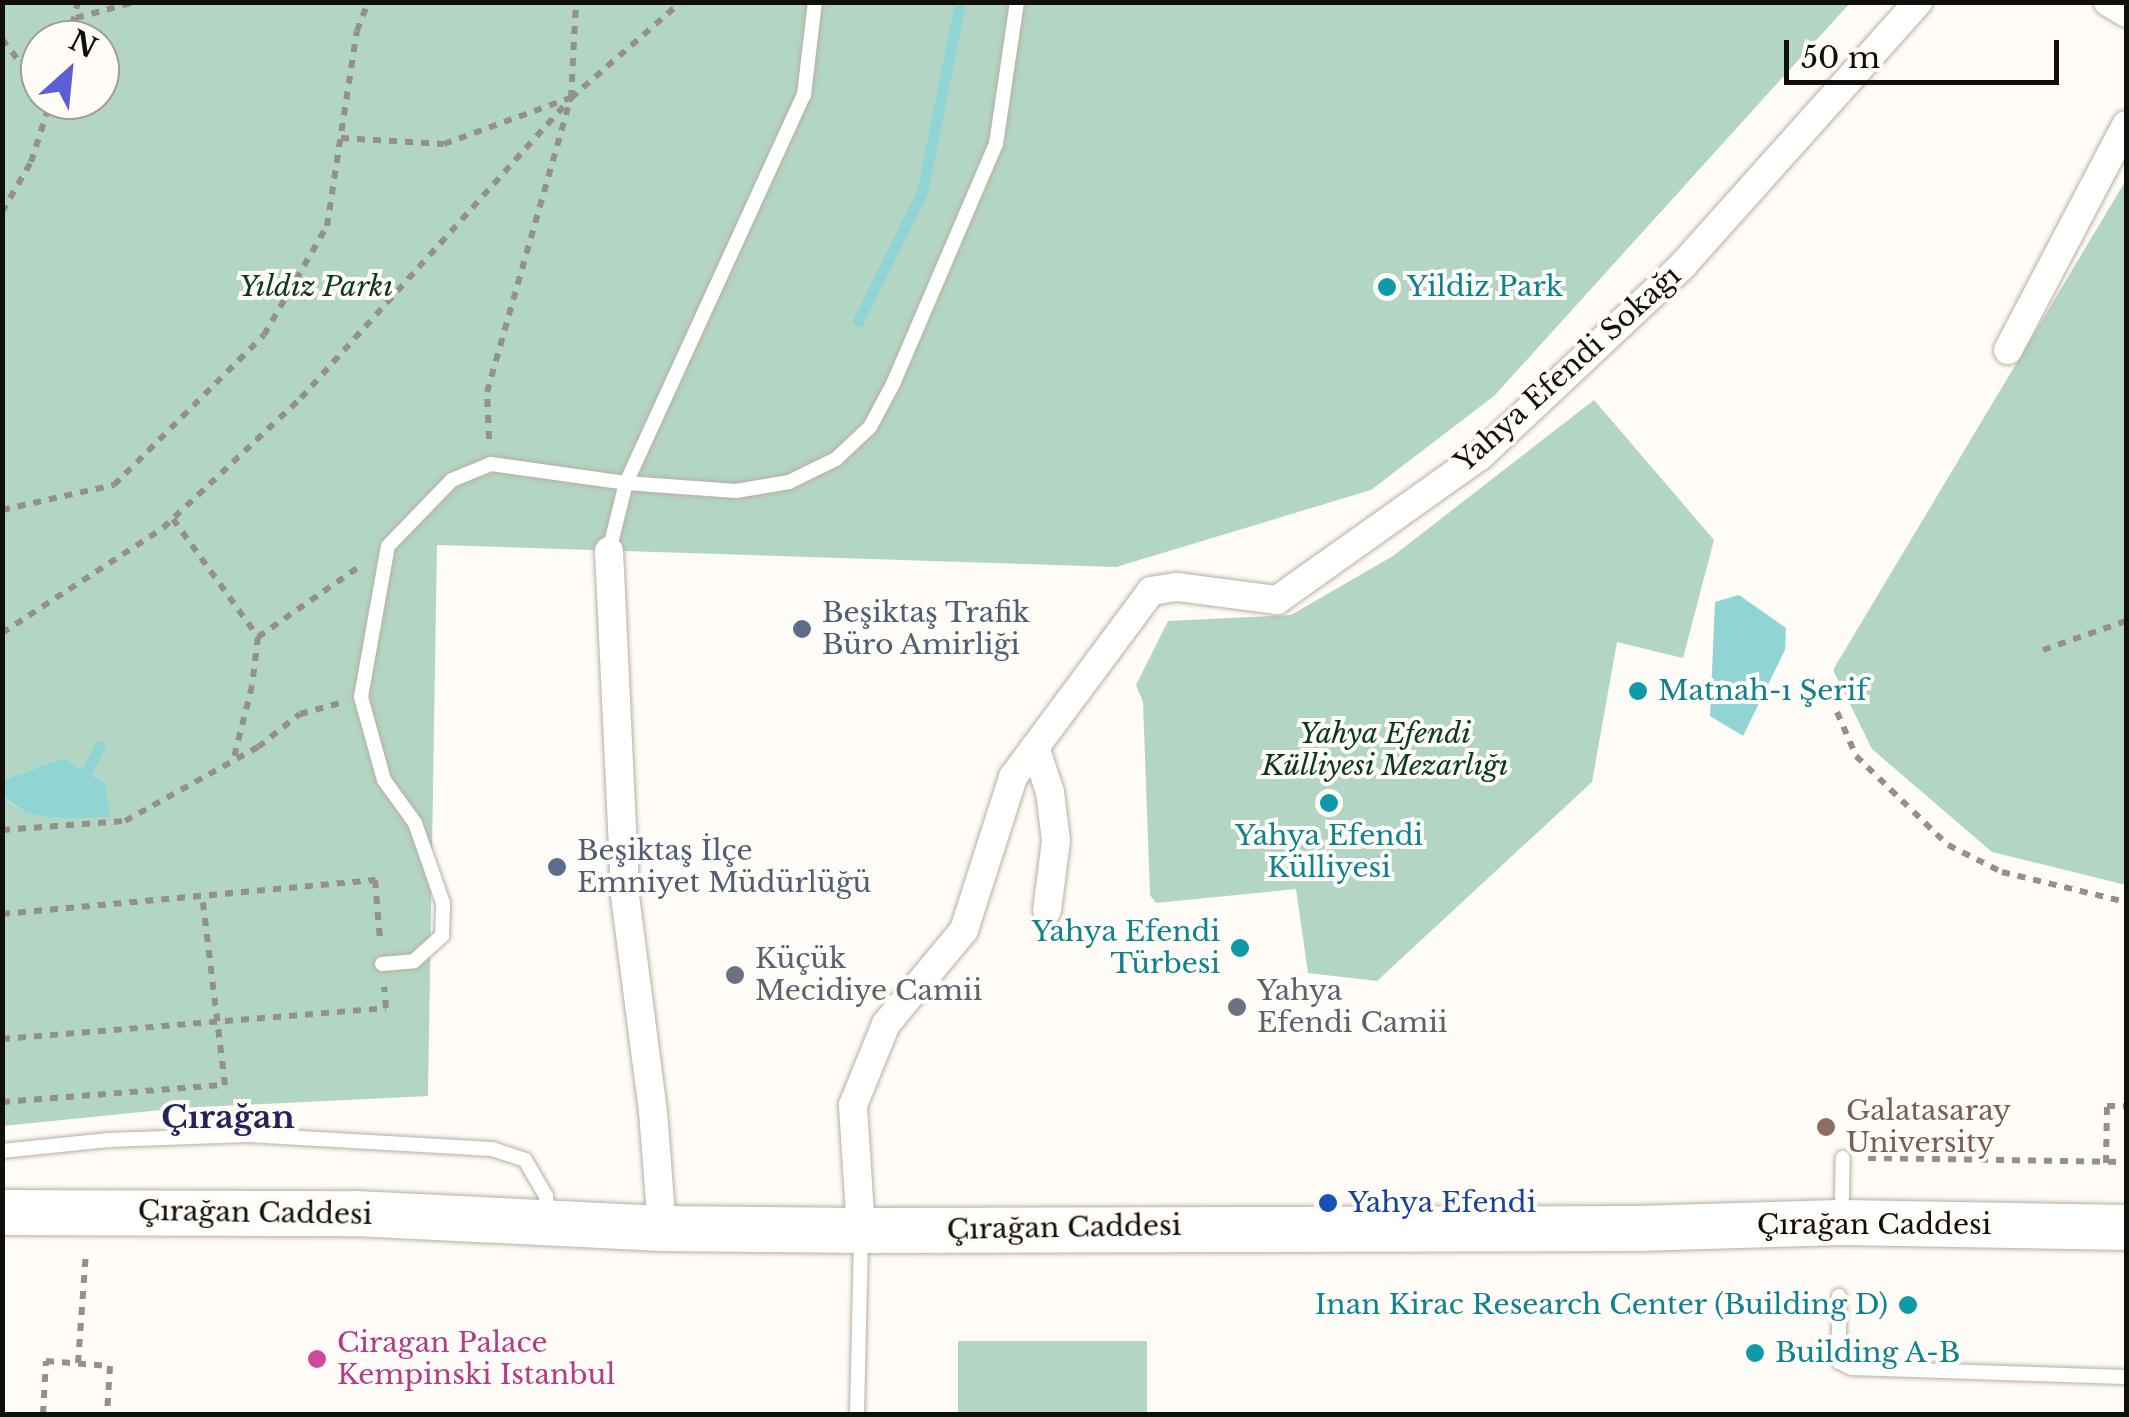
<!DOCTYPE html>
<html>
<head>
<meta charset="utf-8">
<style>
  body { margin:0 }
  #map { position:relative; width:2129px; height:1417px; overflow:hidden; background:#fffbf6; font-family:"Libre Baskerville",serif }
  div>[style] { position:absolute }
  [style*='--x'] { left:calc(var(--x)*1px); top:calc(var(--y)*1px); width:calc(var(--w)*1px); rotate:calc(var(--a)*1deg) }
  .green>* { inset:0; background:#b3d5c3; transform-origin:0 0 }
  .water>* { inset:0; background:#90d5d4 }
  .stream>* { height:11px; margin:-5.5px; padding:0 5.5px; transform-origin:5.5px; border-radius:5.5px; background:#90d5d4 }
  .path>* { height:6px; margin-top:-3px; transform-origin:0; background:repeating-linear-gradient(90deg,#94908b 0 8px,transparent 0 16px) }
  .roads { filter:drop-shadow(0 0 2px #b7afa2) drop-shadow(0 0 2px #b7afa2) }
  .lane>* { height:14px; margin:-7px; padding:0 7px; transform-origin:7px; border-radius:7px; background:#fff }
  .street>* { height:28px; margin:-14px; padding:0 14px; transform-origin:14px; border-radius:14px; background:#fff }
  .primary>* { height:45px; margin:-22.5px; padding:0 22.5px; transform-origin:22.5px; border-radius:22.5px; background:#fff }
  .dots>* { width:28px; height:28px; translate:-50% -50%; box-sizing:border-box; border:5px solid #fffbf6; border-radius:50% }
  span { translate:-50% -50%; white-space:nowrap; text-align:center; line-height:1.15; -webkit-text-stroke:8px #fffbf6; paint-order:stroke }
  .park-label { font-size:28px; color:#0a3826; font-style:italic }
  .culture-label { font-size:28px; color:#0d838f }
  .left { translate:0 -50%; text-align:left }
  .right { translate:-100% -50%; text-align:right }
  .street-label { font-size:28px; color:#110f0a }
  .service-label { font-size:28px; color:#4e5e75 }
  .worship-label { font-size:28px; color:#5b616d }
  .education-label { font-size:28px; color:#785e54 }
  .transit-label { font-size:28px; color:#164399 }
  .hotel-label { font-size:28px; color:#b23c85 }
  .quarter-label { font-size:32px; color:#23245d; font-weight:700 }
  .frame { position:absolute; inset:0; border:5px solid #110f0a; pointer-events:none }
  .north { position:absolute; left:20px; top:20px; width:100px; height:100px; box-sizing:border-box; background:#fffbf6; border:2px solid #a09d98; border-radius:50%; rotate:27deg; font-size:28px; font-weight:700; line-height:40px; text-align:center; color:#110f0a }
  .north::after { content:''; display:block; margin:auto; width:35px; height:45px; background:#5c5ed6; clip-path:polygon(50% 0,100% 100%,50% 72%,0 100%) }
  .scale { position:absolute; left:1784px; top:40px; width:275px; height:45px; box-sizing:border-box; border:5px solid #110f0a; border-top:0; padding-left:12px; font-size:30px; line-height:35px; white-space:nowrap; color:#110f0a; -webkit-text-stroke:8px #fffbf6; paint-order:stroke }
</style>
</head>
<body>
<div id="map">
  <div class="green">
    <div style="clip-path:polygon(evenodd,3px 3px,1850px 3px,1494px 396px,1371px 490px,1116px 567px,437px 545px,428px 1096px,181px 1108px,3px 1126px,2px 797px,25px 812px,105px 783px,63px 758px,3px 780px,3px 3px,40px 40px,100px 40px,100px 100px,40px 100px,40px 40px)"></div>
    <div style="clip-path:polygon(2126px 180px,2126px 885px,1992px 852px,1872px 749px,1833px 670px)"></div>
    <div style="clip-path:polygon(1594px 400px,1714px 540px,1683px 658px,1617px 642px,1592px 782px,1377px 981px,1308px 973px,1296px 889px,1156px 903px,1150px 895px,1143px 702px,1136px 685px,1168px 621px,1291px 615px,1393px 556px)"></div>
    <div style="left:958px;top:1341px;width:189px;height:73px"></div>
  </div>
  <div class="water">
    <div style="clip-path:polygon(1739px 595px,1786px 628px,1785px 650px,1743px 736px,1710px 716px,1715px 602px)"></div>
    <div style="clip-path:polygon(63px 758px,105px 783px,110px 817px,50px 818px,25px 812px,3px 797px,3px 780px)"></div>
  </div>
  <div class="stream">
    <div style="--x:858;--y:321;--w:144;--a:-63.6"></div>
    <div style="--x:922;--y:192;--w:194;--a:-78.7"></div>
    <div style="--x:86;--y:773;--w:30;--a:-63"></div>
  </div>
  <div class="path">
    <div style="--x:76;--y:18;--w:60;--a:-15.4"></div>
    <div style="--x:2;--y:39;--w:62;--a:52.2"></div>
    <div style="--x:69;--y:40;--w:39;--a:-77"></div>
    <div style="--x:341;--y:138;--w:103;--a:3.3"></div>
    <div style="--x:444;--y:144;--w:134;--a:-20.1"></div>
    <div style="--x:2;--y:212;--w:58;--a:-59.9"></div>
    <div style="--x:31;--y:162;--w:65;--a:-72.1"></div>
    <div style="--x:489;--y:439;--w:47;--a:-92.4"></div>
    <div style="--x:487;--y:392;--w:306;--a:-74.1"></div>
    <div style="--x:571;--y:98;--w:96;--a:-87"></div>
    <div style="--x:2;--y:510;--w:115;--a:-12.6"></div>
    <div style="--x:114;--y:485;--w:212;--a:-45"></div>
    <div style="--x:264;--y:335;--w:126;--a:-60"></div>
    <div style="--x:327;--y:226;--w:197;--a:-81.3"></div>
    <div style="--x:357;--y:31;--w:31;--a:-69"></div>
    <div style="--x:173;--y:519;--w:145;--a:54.2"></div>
    <div style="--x:258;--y:637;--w:49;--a:97"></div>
    <div style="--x:252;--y:686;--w:77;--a:104.2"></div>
    <div style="--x:2;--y:633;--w:192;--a:-33.1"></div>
    <div style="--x:163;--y:528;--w:190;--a:-43.3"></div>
    <div style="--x:301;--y:398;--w:404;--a:-48"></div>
    <div style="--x:571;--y:98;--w:146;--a:-41.1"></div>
    <div style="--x:258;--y:637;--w:124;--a:-34.8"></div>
    <div style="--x:2043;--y:650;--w:88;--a:-19.3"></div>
    <div style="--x:1837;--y:712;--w:48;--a:66.6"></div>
    <div style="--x:1856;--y:756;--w:128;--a:44.1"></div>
    <div style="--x:1948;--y:845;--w:60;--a:26.6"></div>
    <div style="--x:2002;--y:872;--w:128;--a:13.6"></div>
    <div style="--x:2;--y:830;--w:123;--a:-4.2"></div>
    <div style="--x:125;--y:821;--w:152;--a:-29.1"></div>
    <div style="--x:258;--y:747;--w:53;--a:-38.2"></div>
    <div style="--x:300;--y:714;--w:41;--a:-15.4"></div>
    <div style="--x:2;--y:914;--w:375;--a:-5.2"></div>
    <div style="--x:375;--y:880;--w:59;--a:85.2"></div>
    <div style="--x:2;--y:1039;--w:385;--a:-4.6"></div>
    <div style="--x:386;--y:1008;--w:21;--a:-95"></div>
    <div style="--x:2;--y:1102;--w:224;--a:-4.4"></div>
    <div style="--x:225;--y:1085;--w:190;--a:-96.9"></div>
    <div style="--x:1868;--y:1158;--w:258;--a:0.9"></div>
    <div style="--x:2106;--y:1163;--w:57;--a:-89"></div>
    <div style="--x:2107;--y:1106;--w:19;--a:0"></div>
    <div style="--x:78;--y:1363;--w:112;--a:-85.9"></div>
    <div style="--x:43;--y:1414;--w:53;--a:-86.8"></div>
    <div style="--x:46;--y:1361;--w:64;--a:4.5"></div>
    <div style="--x:110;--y:1366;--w:48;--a:93.6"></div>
  </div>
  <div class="roads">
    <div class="lane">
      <div style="--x:609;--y:551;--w:70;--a:-76"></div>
      <div style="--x:626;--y:483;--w:427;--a:-65.4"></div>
      <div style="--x:804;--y:95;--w:94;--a:-83.3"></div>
      <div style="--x:382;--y:964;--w:32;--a:-5"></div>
      <div style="--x:414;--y:961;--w:38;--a:-42"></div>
      <div style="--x:442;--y:936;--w:33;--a:-88"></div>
      <div style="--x:443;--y:903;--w:85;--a:-109.3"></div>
      <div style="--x:415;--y:823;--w:53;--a:-125.8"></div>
      <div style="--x:384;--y:780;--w:86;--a:-105.5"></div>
      <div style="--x:361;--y:697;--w:153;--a:-79.9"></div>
      <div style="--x:388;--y:546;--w:92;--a:-45.9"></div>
      <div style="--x:452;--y:480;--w:42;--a:-22.3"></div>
      <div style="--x:491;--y:464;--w:136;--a:8"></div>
      <div style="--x:626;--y:483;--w:110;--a:4.2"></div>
      <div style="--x:736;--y:491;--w:54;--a:-9.6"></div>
      <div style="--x:789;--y:482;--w:52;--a:-26.1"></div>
      <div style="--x:836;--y:459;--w:47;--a:-43.3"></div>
      <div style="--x:870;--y:427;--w:49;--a:-61.9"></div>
      <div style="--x:893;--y:384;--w:261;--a:-66.8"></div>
      <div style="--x:996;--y:144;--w:144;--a:-81.6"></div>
      <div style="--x:2;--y:1151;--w:107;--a:-5.9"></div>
      <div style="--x:108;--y:1140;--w:140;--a:-2"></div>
      <div style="--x:248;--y:1135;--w:244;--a:3.3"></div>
      <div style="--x:492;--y:1149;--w:35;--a:18"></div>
      <div style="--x:525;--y:1160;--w:42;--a:59.7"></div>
      <div style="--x:546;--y:1196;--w:23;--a:85"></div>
      <div style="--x:1842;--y:1197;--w:39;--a:-89"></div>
      <div style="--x:1839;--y:1296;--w:66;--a:90"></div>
      <div style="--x:1839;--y:1362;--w:14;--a:25"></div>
      <div style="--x:1852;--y:1368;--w:274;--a:1.9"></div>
      <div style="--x:857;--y:1414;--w:178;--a:-88.7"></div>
    </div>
    <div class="street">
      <div style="--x:2108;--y:2;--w:21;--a:31"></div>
      <div style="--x:2008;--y:350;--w:254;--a:-62.3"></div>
      <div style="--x:609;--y:551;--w:345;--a:87.3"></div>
      <div style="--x:625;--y:896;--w:217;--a:82.6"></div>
      <div style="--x:653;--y:1111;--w:117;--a:85.6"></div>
      <div style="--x:1035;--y:747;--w:47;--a:71.6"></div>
      <div style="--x:1050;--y:792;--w:49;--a:83"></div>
      <div style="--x:1056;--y:841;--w:70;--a:97.4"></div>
      <div style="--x:861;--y:1230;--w:125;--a:-93.7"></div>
      <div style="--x:853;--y:1105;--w:87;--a:-67.8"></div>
      <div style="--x:886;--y:1024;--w:122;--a:-50.3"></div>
      <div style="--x:964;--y:930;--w:161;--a:-72.2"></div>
      <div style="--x:1013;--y:777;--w:232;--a:-53.4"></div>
      <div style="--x:1151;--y:591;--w:26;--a:-9"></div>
      <div style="--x:1177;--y:587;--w:101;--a:7.4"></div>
      <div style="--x:1277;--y:600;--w:250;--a:-35.4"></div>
      <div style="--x:1481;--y:455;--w:277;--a:-43.2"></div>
      <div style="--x:1683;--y:265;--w:353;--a:-48.2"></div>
    </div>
    <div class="primary">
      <div style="--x:2;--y:1212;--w:353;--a:0.2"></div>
      <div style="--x:355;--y:1213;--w:307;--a:2.8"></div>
      <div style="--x:662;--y:1228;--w:199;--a:0.6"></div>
      <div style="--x:861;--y:1230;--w:776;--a:-0.15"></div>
      <div style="--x:1637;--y:1228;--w:202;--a:-1.7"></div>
      <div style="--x:1839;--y:1222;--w:287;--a:1"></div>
    </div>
  </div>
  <div class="dots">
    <div style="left:1387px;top:287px;background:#0f9aa8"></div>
    <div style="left:802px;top:629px;background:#5c6f8a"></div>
    <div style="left:1638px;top:691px;background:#0f9aa8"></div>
    <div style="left:1329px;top:803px;background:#0f9aa8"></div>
    <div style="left:557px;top:867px;background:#5c6f8a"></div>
    <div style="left:1240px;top:948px;background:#0f9aa8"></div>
    <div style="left:735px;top:975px;background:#6b7280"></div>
    <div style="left:1237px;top:1007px;background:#6b7280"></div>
    <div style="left:1826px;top:1127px;background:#8d6e63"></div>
    <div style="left:1328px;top:1203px;background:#1a4fb4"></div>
    <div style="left:1908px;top:1305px;background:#0f9aa8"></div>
    <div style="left:1755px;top:1353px;background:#0f9aa8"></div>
    <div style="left:317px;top:1359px;background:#d1479c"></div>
  </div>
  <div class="park-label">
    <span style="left:316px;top:287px">Yıldız Parkı</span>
    <span style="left:1385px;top:750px">Yahya Efendi<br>Külliyesi Mezarlığı</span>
  </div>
  <div class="culture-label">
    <span class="left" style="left:1407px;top:287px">Yildiz Park</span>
    <span class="left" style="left:1658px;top:691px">Matnah-ı Şerif</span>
    <span style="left:1329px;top:852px">Yahya Efendi<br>Külliyesi</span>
    <span class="right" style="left:1220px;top:948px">Yahya Efendi<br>Türbesi</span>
    <span class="right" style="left:1888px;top:1305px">Inan Kirac Research Center (Building D)</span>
    <span class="left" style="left:1775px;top:1353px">Building A-B</span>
  </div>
  <div class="street-label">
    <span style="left:1568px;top:369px;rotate:-42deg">Yahya Efendi Sokağı</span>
    <span style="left:255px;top:1213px;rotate:1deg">Çırağan Caddesi</span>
    <span style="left:1874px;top:1225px">Çırağan Caddesi</span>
    <span style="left:1064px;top:1228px;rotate:-1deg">Çırağan Caddesi</span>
  </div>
  <div class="service-label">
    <span class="left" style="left:822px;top:629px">Beşiktaş Trafik<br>Büro Amirliği</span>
    <span class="left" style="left:577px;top:867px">Beşiktaş İlçe<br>Emniyet Müdürlüğü</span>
  </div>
  <div class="worship-label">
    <span class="left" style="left:755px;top:975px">Küçük<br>Mecidiye Camii</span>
    <span class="left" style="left:1257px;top:1007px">Yahya<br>Efendi Camii</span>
  </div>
  <div class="education-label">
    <span class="left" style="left:1846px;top:1127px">Galatasaray<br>University</span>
  </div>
  <div class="transit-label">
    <span class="left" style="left:1348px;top:1203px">Yahya Efendi</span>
  </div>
  <div class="hotel-label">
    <span class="left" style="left:337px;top:1359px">Ciragan Palace<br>Kempinski Istanbul</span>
  </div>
  <div class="quarter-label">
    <span style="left:228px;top:1117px">Çırağan</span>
  </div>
  <div class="frame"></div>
  <div class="north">N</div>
  <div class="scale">50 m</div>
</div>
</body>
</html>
